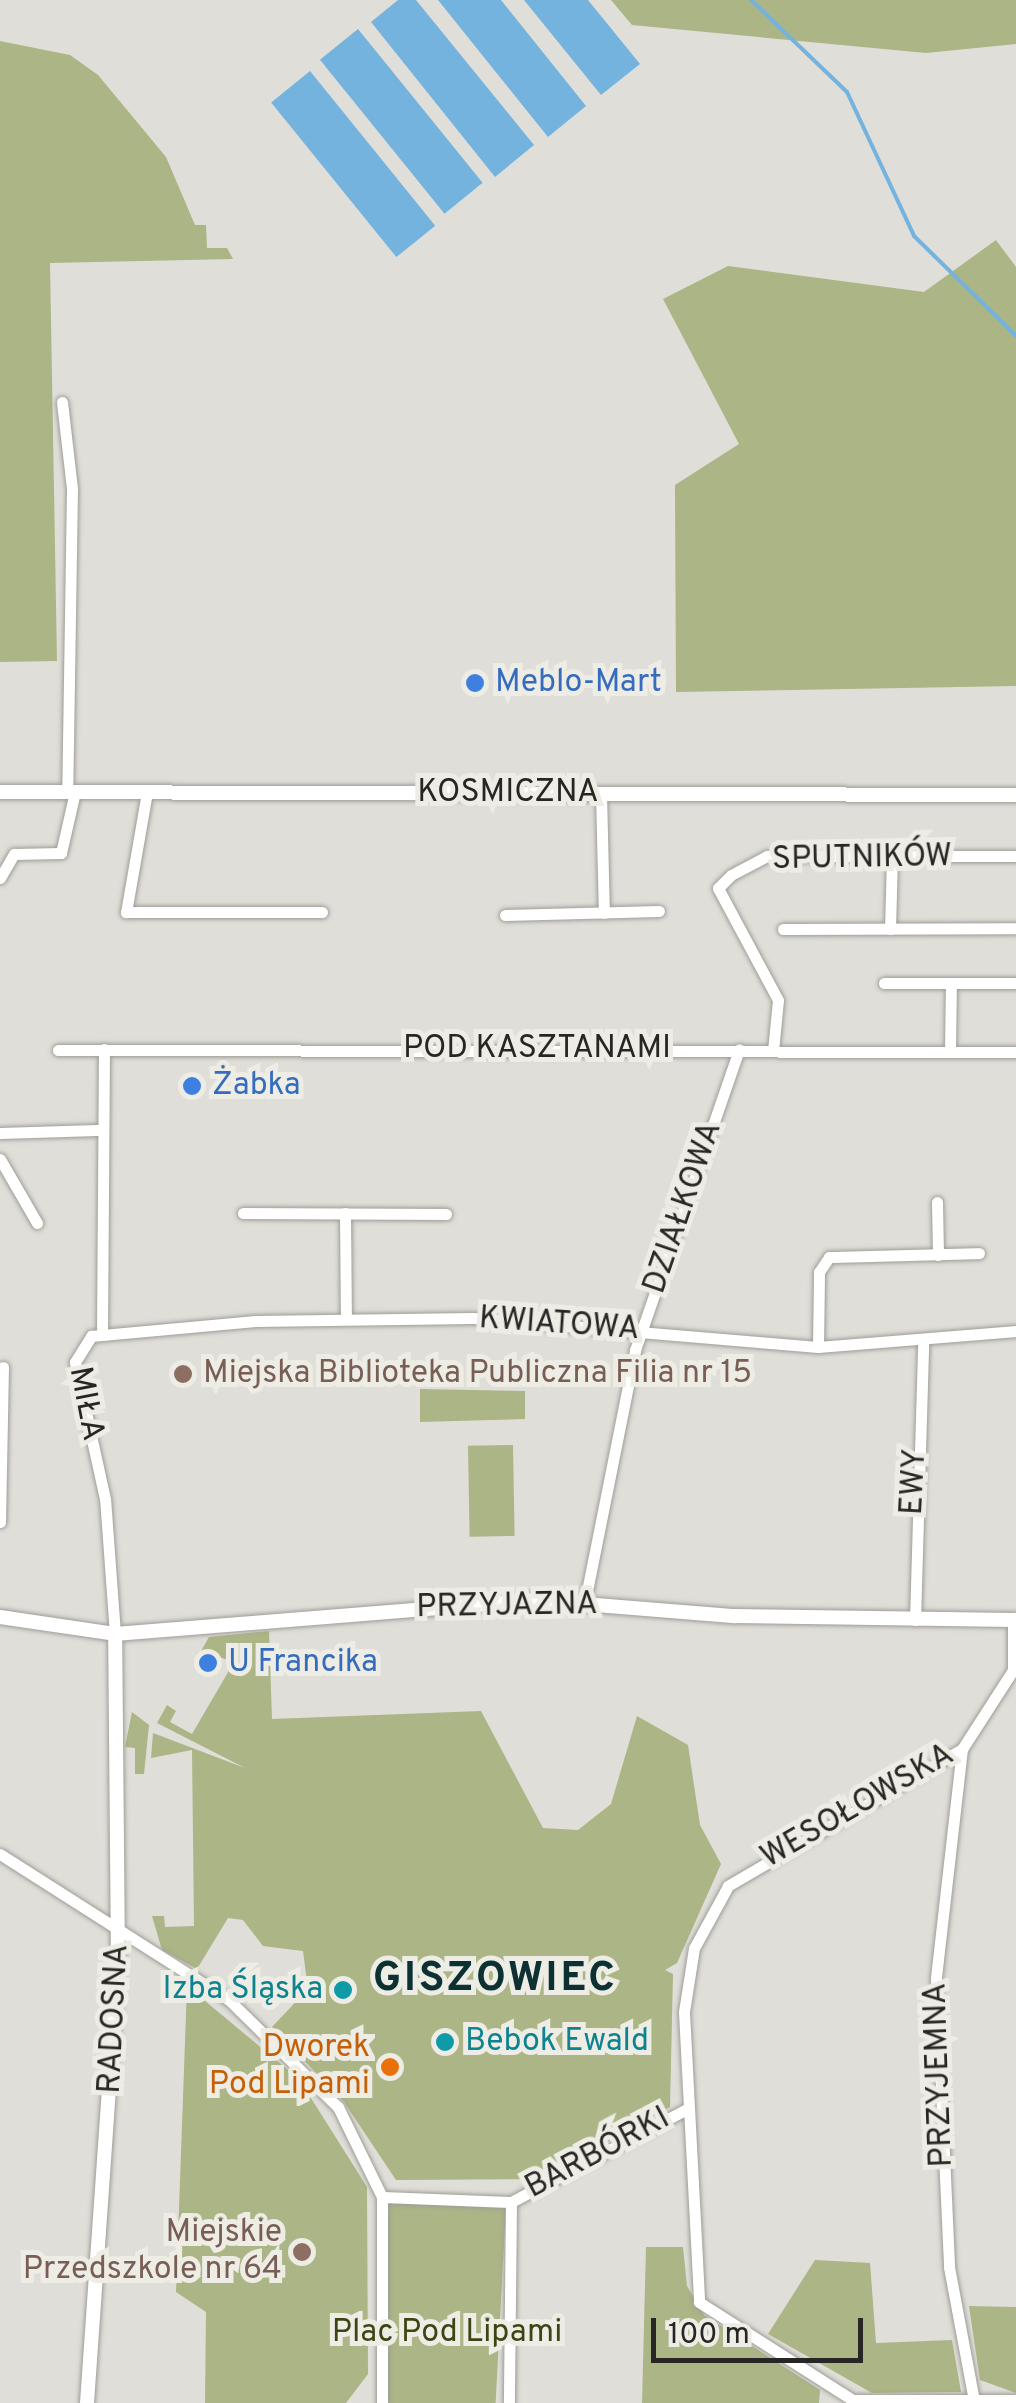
<!DOCTYPE html>
<html>
<head>
<meta charset="utf-8">
<style>
  body { margin:0 }
  #map { position:relative; width:1016px; height:2403px; overflow:hidden; background:#e0ded8; font-family:Overpass,sans-serif }
  div>[style] { position:absolute }
  [style*='--x'] { left:calc(var(--x)*1px); top:calc(var(--y)*1px); width:calc(var(--w)*1px); rotate:calc(var(--a)*1deg) }
  .green>* { inset:0; background:#abb585; transform-origin:0 0 }
  .water>* { inset:0; background:#75b3df; transform-origin:0 0 }
  .stream>* { height:4px; margin:-2px; padding:0 2px; transform-origin:2px; border-radius:2px; background:#75b3df }
  .roads { filter:drop-shadow(0 0 2px #9f9d97) drop-shadow(0 0 2px #9f9d97) }
  .minor>* { height:11px; margin:-5.5px; padding:0 5.5px; transform-origin:5.5px; border-radius:5.5px; background:#fff }
  .tertiary>* { height:14px; margin:-7px; padding:0 7px; transform-origin:7px; border-radius:7px; background:#fff }
  .dots>* { width:28px; height:28px; translate:-50% -50%; box-sizing:border-box; border:5px solid #edece5; border-radius:50% }
  span { translate:-50% -50%; white-space:nowrap; text-align:center; line-height:1.15; -webkit-text-stroke:10px #edece5; paint-order:stroke }
  .shop-label { font-size:32px; color:#366cbe }
  .left { translate:0 -50%; text-align:left }
  .street-label { font-size:32px; color:#272624 }
  .education-label { font-size:32px; color:#785e54 }
  .right { translate:-100% -50%; text-align:right }
  .culture-label { font-size:32px; color:#0d838f }
  .food-label { font-size:32px; color:#c56008 }
  .park-label { font-size:32px; color:#3d4513 }
  .district-label { font-size:42px; color:#0d3133; font-weight:700; letter-spacing:2.5px }
  .scale { position:absolute; left:651px; top:2318px; width:212px; height:45px; box-sizing:border-box; border:5px solid #272624; border-top:0; padding-left:12px; font-size:30px; line-height:35px; white-space:nowrap; color:#272624; -webkit-text-stroke:8px #edece5; paint-order:stroke }
</style>
</head>
<body>
<div id="map">
  <div class="green">
    <div style="clip-path:polygon(611px 0,1016px 0,1016px 44px,926px 53px,632px 25px)"></div>
    <div style="clip-path:polygon(0 41px,70px 55px,98px 75px,166px 157px,195px 225px,206px 225px,207px 248px,227px 248px,233px 259px,50px 263px,57px 661px,0 662px)"></div>
    <div style="clip-path:polygon(996px 240px,1016px 267px,1016px 686px,676px 692px,675px 485px,739px 444px,663px 299px,728px 266px,924px 292px)"></div>
    <div style="clip-path:polygon(420px 1389px,525px 1391px,525px 1419px,420px 1422px)"></div>
    <div style="left:513px;top:1445px;width:91px;height:45px;rotate:89deg"></div>
    <div style="clip-path:polygon(269px 1631px,272px 1719px,481px 1711px,543px 1828px,578px 1830px,611px 1804px,637px 1716px,688px 1745px,700px 1825px,721px 1864px,677px 1963px,665px 1970px,673px 1974px,670px 2107px,540px 2179px,396px 2180px,344px 2102px,272px 2027px,308px 1989px,303px 1951px,263px 1946px,243px 1920px,228px 1918px,197px 1969px,162px 1950px,152px 1916px,164px 1916px,165px 1927px,194px 1926px,192px 1750px,151px 1758px,153px 1733px,245px 1768px,157px 1723px,167px 1705px,176px 1711px,170px 1722px,192px 1734px,234px 1662px,201px 1651px,209px 1637px)"></div>
    <div style="clip-path:polygon(132px 1712px,149px 1725px,144px 1774px,135px 1774px,135px 1748px,125px 1747px)"></div>
    <div style="clip-path:polygon(187px 1986px,299px 2079px,367px 2187px,368px 2374px,346px 2403px,205px 2403px,206px 2312px,176px 2292px)"></div>
    <div style="left:388px;top:2202px;width:118px;height:201px;rotate:3deg"></div>
    <div style="clip-path:polygon(646px 2247px,683px 2247px,687px 2286px,704px 2315px,820px 2390px,819px 2403px,642px 2403px)"></div>
    <div style="clip-path:polygon(815px 2260px,870px 2263px,876px 2343px,952px 2340px,961px 2392px,872px 2393px,768px 2334px)"></div>
    <div style="clip-path:polygon(969px 2306px,1016px 2307px,1016px 2393px,980px 2380px)"></div>
  </div>
  <div class="water">
    <div style="clip-path:polygon(398px 0,416px 0,534px 145px,495px 177px,371px 22px)"></div>
    <div style="clip-path:polygon(438px 0,501px 0,586px 106px,548px 137px)"></div>
    <div style="clip-path:polygon(524px 0,588px 0,640px 64px,601px 95px)"></div>
    <div style="left:358px;top:29px;width:198px;height:49px;rotate:51deg"></div>
    <div style="left:310px;top:71px;width:199px;height:50px;rotate:51deg"></div>
  </div>
  <div class="stream">
    <div style="--x:751;--y:0;--w:133;--a:43.8"></div>
    <div style="--x:847;--y:92;--w:159;--a:65"></div>
    <div style="--x:914;--y:236;--w:143;--a:44.4"></div>
  </div>
  <div class="roads">
    <div class="minor">
      <div style="--x:62;--y:402;--w:88;--a:83.4"></div>
      <div style="--x:72;--y:489;--w:303;--a:90.9"></div>
      <div style="--x:147;--y:792;--w:122;--a:99.9"></div>
      <div style="--x:126;--y:912;--w:196;--a:0"></div>
      <div style="--x:601;--y:794;--w:119;--a:88.6"></div>
      <div style="--x:0;--y:878;--w:28;--a:-60"></div>
      <div style="--x:14;--y:854;--w:47;--a:-1.2"></div>
      <div style="--x:61;--y:853;--w:63;--a:-77.1"></div>
      <div style="--x:505;--y:915;--w:154;--a:-1.5"></div>
      <div style="--x:783;--y:929;--w:233;--a:-0.2"></div>
      <div style="--x:890;--y:929;--w:72;--a:-88.4"></div>
      <div style="--x:884;--y:983;--w:132;--a:0"></div>
      <div style="--x:58;--y:1050;--w:958;--a:0.12"></div>
      <div style="--x:773;--y:1051;--w:51;--a:-84.4"></div>
      <div style="--x:778;--y:1000;--w:127;--a:-118.2"></div>
      <div style="--x:718;--y:888;--w:18;--a:-45"></div>
      <div style="--x:731;--y:875;--w:41;--a:-27.8"></div>
      <div style="--x:767;--y:856;--w:249;--a:0"></div>
      <div style="--x:950;--y:1051;--w:68;--a:-89.2"></div>
      <div style="--x:0;--y:1133;--w:97;--a:-1.8"></div>
      <div style="--x:0;--y:1159;--w:74;--a:60"></div>
      <div style="--x:937;--y:1202;--w:53;--a:88.9"></div>
      <div style="--x:243;--y:1213;--w:203;--a:0.3"></div>
      <div style="--x:345;--y:1213;--w:106;--a:89.5"></div>
      <div style="--x:102;--y:1335;--w:286;--a:-89.6"></div>
      <div style="--x:818;--y:1347;--w:75;--a:-89.2"></div>
      <div style="--x:819;--y:1272;--w:18;--a:-56"></div>
      <div style="--x:829;--y:1257;--w:150;--a:-1.5"></div>
      <div style="--x:0;--y:1522;--w:155;--a:-88.9"></div>
      <div style="--x:585;--y:1601;--w:256;--a:-78.7"></div>
      <div style="--x:635;--y:1350;--w:318;--a:-70.9"></div>
      <div style="--x:915;--y:1620;--w:276;--a:-88.3"></div>
      <div style="--x:1013;--y:1621;--w:49;--a:90"></div>
      <div style="--x:1013;--y:1670;--w:94;--a:122.8"></div>
      <div style="--x:962;--y:1749;--w:271;--a:149.7"></div>
      <div style="--x:728;--y:1886;--w:71;--a:118.7"></div>
      <div style="--x:694;--y:1948;--w:65;--a:98.9"></div>
      <div style="--x:684;--y:2012;--w:290;--a:87"></div>
      <div style="--x:699;--y:2302;--w:183;--a:32.5"></div>
      <div style="--x:853;--y:2400;--w:163;--a:0"></div>
      <div style="--x:115;--y:1634;--w:135;--a:-94.2"></div>
      <div style="--x:105;--y:1499;--w:140;--a:-102.4"></div>
      <div style="--x:75;--y:1362;--w:31;--a:-58"></div>
      <div style="--x:91;--y:1336;--w:165;--a:-5.2"></div>
      <div style="--x:255;--y:1321;--w:218;--a:-0.8"></div>
      <div style="--x:473;--y:1318;--w:346;--a:4.8"></div>
      <div style="--x:818;--y:1347;--w:199;--a:-4.6"></div>
      <div style="--x:962;--y:1749;--w:230;--a:96.5"></div>
      <div style="--x:936;--y:1978;--w:289;--a:87.4"></div>
      <div style="--x:949;--y:2267;--w:135;--a:79.4"></div>
      <div style="--x:0;--y:1854;--w:272;--a:32.5"></div>
      <div style="--x:229;--y:2000;--w:153;--a:44.5"></div>
      <div style="--x:338;--y:2107;--w:100;--a:63.9"></div>
      <div style="--x:382;--y:2197;--w:206;--a:90"></div>
      <div style="--x:382;--y:2197;--w:129;--a:2.2"></div>
      <div style="--x:511;--y:2202;--w:201;--a:90.6"></div>
      <div style="--x:511;--y:2202;--w:199;--a:-27.9"></div>
    </div>
    <div class="tertiary">
      <div style="--x:0;--y:792;--w:1016;--a:0.17"></div>
      <div style="--x:0;--y:1617;--w:116;--a:8.4"></div>
      <div style="--x:115;--y:1634;--w:420;--a:-4.6"></div>
      <div style="--x:534;--y:1600;--w:202;--a:4.6"></div>
      <div style="--x:735;--y:1616;--w:281;--a:0.8"></div>
      <div style="--x:87;--y:2403;--w:442;--a:-86"></div>
      <div style="--x:118;--y:1962;--w:328;--a:-90.5"></div>
    </div>
  </div>
  <div class="dots">
    <div style="left:475px;top:683px;background:#3f7fe0"></div>
    <div style="left:192px;top:1086px;background:#3f7fe0"></div>
    <div style="left:183px;top:1374px;background:#8d6e63"></div>
    <div style="left:208px;top:1663px;background:#3f7fe0"></div>
    <div style="left:343px;top:1990px;background:#0f9aa8"></div>
    <div style="left:445px;top:2042px;background:#0f9aa8"></div>
    <div style="left:390px;top:2067px;background:#e8710a"></div>
    <div style="left:302px;top:2252px;background:#8d6e63"></div>
  </div>
  <div class="shop-label">
    <span class="left" style="left:495px;top:683px">Meblo-Mart</span>
    <span class="left" style="left:212px;top:1086px">Żabka</span>
    <span class="left" style="left:228px;top:1663px">U Francika</span>
  </div>
  <div class="street-label">
    <span style="left:508px;top:793px">KOSMICZNA</span>
    <span style="left:862px;top:859px;rotate:-1deg">SPUTNIKÓW</span>
    <span style="left:537px;top:1049px">POD KASZTANAMI</span>
    <span style="left:684px;top:1208px;rotate:-71deg">DZIAŁKOWA</span>
    <span style="left:559px;top:1325px;rotate:4deg">KWIATOWA</span>
    <span style="left:85px;top:1404px;rotate:79deg">MIŁA</span>
    <span style="left:915px;top:1482px;rotate:-87deg">EWY</span>
    <span style="left:507px;top:1607px;rotate:-1deg">PRZYJAZNA</span>
    <span style="left:858px;top:1807px;rotate:-30deg">WESOŁOWSKA</span>
    <span style="left:115px;top:2019px;rotate:-87deg">RADOSNA</span>
    <span style="left:940px;top:2075px;rotate:-92deg">PRZYJEMNA</span>
    <span style="left:598px;top:2154px;rotate:-28deg">BARBÓRKI</span>
  </div>
  <div class="education-label">
    <span class="left" style="left:203px;top:1374px">Miejska Biblioteka Publiczna Filia nr 15</span>
    <span class="right" style="left:282px;top:2252px">Miejskie<br>Przedszkole nr 64</span>
  </div>
  <div class="culture-label">
    <span class="right" style="left:323px;top:1990px">Izba Śląska</span>
    <span class="left" style="left:465px;top:2042px">Bebok Ewald</span>
  </div>
  <div class="food-label">
    <span class="right" style="left:370px;top:2067px">Dworek<br>Pod Lipami</span>
  </div>
  <div class="park-label">
    <span style="left:447px;top:2333px">Plac Pod Lipami</span>
  </div>
  <div class="district-label">
    <span style="left:495px;top:1980px">GISZOWIEC</span>
  </div>
  <div class="scale">100 m</div>
</div>
</body>
</html>
